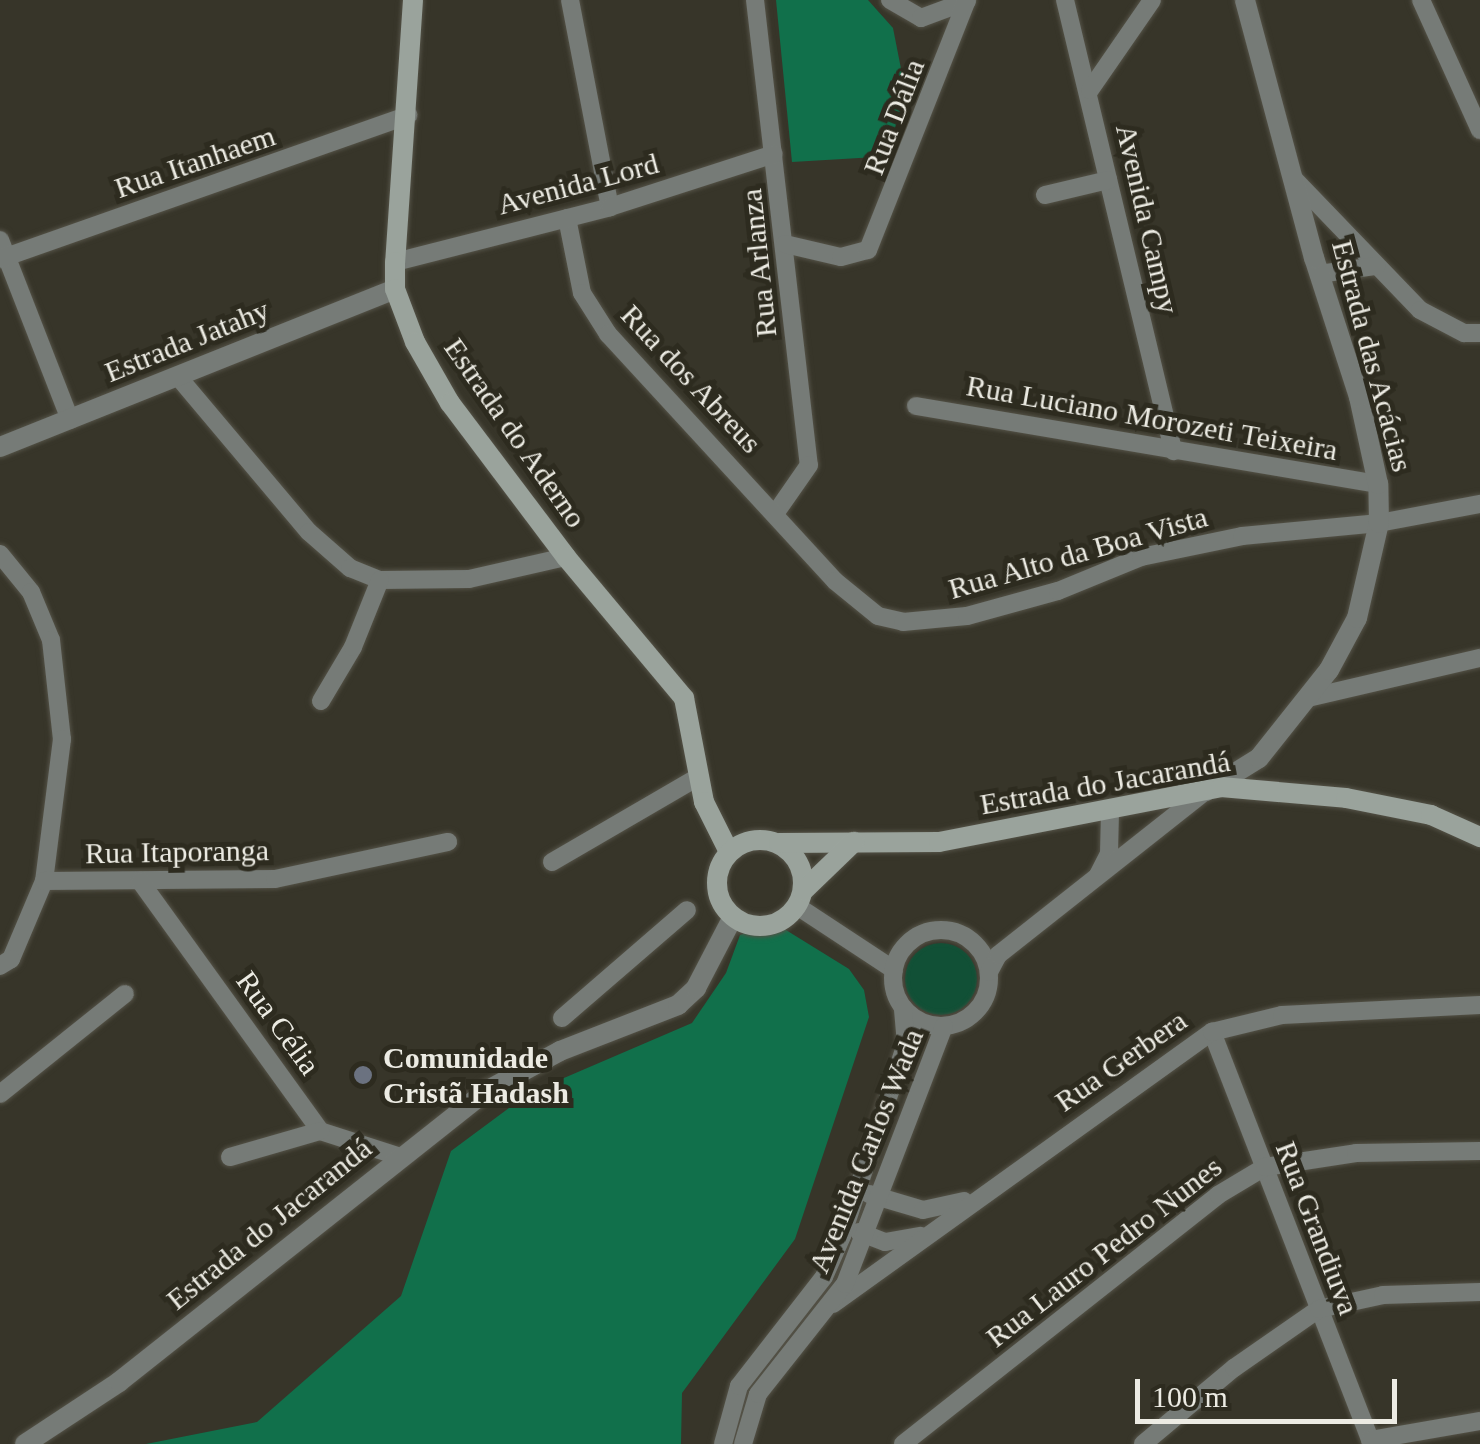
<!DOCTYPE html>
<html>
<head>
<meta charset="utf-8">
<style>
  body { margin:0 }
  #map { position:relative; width:1480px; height:1444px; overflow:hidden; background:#373529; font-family:"Times New Roman",serif }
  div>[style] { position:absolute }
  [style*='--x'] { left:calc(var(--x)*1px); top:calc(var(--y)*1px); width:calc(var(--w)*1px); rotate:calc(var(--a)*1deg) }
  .green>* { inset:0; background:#115036 }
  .round { border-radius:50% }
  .forest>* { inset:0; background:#11704b }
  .roads { filter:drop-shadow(0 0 2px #545247) drop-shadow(0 0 2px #545247) }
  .minor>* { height:18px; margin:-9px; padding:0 9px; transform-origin:9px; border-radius:9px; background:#767b77 }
  .minor>.ring { margin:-9px; padding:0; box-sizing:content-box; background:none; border:18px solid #767b77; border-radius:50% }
  .tertiary>* { height:20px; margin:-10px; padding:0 10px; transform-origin:10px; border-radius:10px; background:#767b77 }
  .secondary>* { height:20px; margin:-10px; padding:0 10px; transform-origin:10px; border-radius:10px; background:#9aa39c }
  .secondary>.ring { margin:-10px; padding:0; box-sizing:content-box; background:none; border:20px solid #9aa39c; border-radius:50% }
  .dots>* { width:28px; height:28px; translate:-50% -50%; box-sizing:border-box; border:5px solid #2d2b1f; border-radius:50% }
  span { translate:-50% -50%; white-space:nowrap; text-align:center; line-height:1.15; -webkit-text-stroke:10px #2d2b1f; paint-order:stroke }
  .street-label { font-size:30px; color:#ecebe3 }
  .poi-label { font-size:30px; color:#ecebe3; font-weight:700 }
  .left { translate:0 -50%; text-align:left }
  .scale { position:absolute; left:1135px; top:1379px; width:262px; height:45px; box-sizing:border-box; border:5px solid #ecebe3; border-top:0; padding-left:12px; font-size:30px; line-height:35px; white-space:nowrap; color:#ecebe3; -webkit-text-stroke:8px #2d2b1f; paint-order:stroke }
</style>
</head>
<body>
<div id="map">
  <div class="green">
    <div class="round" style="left:905px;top:943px;width:72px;height:72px"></div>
  </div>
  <div class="forest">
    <div style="clip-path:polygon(776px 0,868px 0,893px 28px,906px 94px,893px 156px,792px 162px)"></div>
    <div style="clip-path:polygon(773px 922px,849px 969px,864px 990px,869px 1017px,795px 1239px,682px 1393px,681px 1444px,146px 1444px,257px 1422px,401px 1296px,451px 1151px,529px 1093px,692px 1023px,726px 973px,740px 935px)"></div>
  </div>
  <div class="roads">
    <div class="minor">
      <div style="--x:570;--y:0;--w:211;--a:79.1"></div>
      <div style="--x:755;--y:0;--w:468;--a:83.4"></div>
      <div style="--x:809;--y:465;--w:56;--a:124.8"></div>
      <div style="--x:890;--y:0;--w:36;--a:30"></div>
      <div style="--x:921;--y:18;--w:49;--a:-20.3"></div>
      <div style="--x:1065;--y:0;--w:464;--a:76.5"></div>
      <div style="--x:1421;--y:0;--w:143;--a:65.6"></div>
      <div style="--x:1090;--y:90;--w:109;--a:-55.4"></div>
      <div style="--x:1295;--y:180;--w:180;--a:46.1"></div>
      <div style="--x:1420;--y:310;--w:50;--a:27.6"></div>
      <div style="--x:1464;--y:333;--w:16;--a:0"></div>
      <div style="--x:1045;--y:195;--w:65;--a:-13.4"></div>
      <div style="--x:567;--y:218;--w:76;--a:78.7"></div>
      <div style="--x:582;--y:293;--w:49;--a:57.6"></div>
      <div style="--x:608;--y:334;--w:335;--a:47.4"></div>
      <div style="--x:835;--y:581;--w:55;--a:39.1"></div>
      <div style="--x:878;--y:616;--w:26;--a:13"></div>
      <div style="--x:903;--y:622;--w:64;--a:-5.4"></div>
      <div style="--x:967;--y:616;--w:94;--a:-15.4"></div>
      <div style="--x:1058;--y:591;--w:90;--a:-22.3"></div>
      <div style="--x:1141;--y:557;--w:103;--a:-11.7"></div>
      <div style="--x:1242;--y:536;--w:138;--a:-5.4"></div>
      <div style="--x:1379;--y:523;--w:103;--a:-10.7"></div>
      <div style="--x:0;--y:240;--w:193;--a:68.7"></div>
      <div style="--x:785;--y:244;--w:57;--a:13.1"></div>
      <div style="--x:841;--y:257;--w:28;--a:-15"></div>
      <div style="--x:868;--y:250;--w:269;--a:-68.4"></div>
      <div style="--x:0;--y:259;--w:433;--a:-19.4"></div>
      <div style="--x:395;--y:262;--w:222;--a:-14.3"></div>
      <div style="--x:610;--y:207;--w:172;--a:-17.9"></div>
      <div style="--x:1319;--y:274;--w:58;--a:-8"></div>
      <div style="--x:180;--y:379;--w:200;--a:49.9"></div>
      <div style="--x:309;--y:532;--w:55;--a:41.3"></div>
      <div style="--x:350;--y:568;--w:32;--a:22"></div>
      <div style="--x:380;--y:580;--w:89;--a:-0.6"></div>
      <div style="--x:469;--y:579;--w:99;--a:-12.8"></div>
      <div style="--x:916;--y:406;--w:469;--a:9.6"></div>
      <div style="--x:0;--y:554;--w:49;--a:50.8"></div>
      <div style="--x:31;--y:592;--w:52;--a:67.4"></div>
      <div style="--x:51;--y:640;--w:100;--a:83.7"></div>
      <div style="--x:62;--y:739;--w:143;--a:97.2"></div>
      <div style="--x:44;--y:881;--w:85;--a:112.9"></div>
      <div style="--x:11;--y:959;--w:13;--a:148"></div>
      <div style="--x:1308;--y:698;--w:177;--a:-13.1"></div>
      <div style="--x:321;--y:701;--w:63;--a:-59.3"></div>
      <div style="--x:353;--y:647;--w:72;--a:-68.1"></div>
      <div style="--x:552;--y:862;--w:169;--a:-30.2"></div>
      <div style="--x:1098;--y:875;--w:25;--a:-63"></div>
      <div style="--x:1109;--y:853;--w:42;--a:-88.6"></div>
      <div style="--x:44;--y:881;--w:231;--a:-0.5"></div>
      <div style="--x:275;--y:879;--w:177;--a:-12.1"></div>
      <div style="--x:140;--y:881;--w:308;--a:54.2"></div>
      <div style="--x:320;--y:1131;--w:85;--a:17.8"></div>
      <div style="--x:797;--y:906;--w:116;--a:33.4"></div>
      <div class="ring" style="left:893px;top:930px;width:78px;height:78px"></div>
      <div style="--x:989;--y:972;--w:19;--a:-62"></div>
      <div style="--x:998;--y:955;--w:265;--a:-38.3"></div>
      <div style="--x:562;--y:1018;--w:165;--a:-40.8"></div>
      <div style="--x:1212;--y:1032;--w:442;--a:68.8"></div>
      <div style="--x:0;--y:1094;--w:160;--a:-38.7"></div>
      <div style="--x:230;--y:1157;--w:94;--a:-16.1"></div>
      <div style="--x:869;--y:1194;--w:56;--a:16.5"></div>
      <div style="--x:923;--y:1210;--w:42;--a:-12.4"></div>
      <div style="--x:859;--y:1232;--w:28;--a:21"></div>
      <div style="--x:885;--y:1242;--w:36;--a:-10"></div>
      <div style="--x:833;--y:1304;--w:467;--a:-35.7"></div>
      <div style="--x:1212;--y:1032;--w:72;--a:-13.7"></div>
      <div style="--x:1282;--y:1015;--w:198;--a:-2.9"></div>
      <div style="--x:1370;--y:1440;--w:112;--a:-9.8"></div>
      <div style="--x:723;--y:1444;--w:60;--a:-74.6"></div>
      <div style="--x:739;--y:1386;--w:138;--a:-52.1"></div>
      <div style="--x:824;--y:1277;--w:45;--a:-66.3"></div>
      <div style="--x:842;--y:1236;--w:202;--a:-71.6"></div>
      <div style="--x:906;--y:1044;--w:37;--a:-95"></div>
      <div style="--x:743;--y:1444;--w:52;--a:-73.3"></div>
      <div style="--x:758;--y:1394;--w:140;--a:-51.7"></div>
      <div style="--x:845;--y:1284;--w:276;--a:-69"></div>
      <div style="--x:903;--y:1444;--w:402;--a:-38.3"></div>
      <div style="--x:1218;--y:1195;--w:55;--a:-30.8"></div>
      <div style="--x:1265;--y:1167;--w:92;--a:-8.7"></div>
      <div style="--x:1356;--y:1153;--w:124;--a:-0.9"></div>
      <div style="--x:1143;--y:1444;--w:119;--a:-39.9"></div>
      <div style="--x:1234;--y:1368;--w:103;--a:-34.8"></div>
      <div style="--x:1319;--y:1309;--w:66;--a:-12.3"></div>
      <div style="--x:1383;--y:1295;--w:97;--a:-1.8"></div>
    </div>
    <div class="tertiary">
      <div style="--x:0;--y:447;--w:425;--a:-21.8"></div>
      <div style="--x:1206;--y:791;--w:62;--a:-31.9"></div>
      <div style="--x:1259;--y:758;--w:112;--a:-51.5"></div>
      <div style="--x:1329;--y:670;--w:59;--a:-61.7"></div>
      <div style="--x:1357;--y:618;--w:98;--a:-77"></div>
      <div style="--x:1379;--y:523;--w:39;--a:-91"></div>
      <div style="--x:1378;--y:484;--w:89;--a:-102.3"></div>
      <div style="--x:1359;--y:397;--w:146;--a:-107.9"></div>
      <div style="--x:1314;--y:258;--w:267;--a:-105"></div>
      <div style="--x:25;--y:1444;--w:113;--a:-33.4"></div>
      <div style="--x:119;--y:1382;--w:471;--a:-38.4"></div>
      <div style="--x:488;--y:1090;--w:82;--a:-28.4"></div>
      <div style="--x:560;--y:1051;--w:127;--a:-21.3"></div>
      <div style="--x:678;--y:1005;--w:25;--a:-43"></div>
      <div style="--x:696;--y:988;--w:80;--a:-62.5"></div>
    </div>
    <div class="secondary">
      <div style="--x:413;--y:0;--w:263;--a:93.9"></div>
      <div style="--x:395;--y:262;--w:27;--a:90"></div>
      <div style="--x:395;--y:289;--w:57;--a:69.3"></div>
      <div style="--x:415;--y:342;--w:70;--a:60.2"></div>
      <div style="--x:450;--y:403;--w:193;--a:53"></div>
      <div style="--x:566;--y:557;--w:184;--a:50.1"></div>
      <div style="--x:684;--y:698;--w:106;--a:79.1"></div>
      <div style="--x:704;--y:802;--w:56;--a:63.4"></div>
      <div class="ring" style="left:717px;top:840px;width:66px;height:66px"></div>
      <div style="--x:779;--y:843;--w:160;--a:-0.4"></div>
      <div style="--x:939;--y:842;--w:287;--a:-11"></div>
      <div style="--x:1221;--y:787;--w:125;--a:5"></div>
      <div style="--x:1346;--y:798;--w:87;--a:11.3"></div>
      <div style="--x:1431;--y:815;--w:54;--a:24.2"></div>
      <div style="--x:803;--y:891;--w:71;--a:-43.9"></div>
    </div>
  </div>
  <div class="dots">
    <div style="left:363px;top:1075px;background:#6b7280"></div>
  </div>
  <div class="street-label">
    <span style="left:894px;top:117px;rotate:-69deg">Rua Dália</span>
    <span style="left:195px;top:162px;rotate:-19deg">Rua Itanhaem</span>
    <span style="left:578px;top:184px;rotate:-15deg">Avenida Lord</span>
    <span style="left:1147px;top:219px;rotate:77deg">Avenida Campy</span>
    <span style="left:759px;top:263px;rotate:-96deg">Rua Arlanza</span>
    <span style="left:187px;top:341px;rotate:-22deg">Estrada Jatahy</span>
    <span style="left:1372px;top:356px;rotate:75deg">Estrada das Acácias</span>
    <span style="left:691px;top:379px;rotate:47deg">Rua dos Abreus</span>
    <span style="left:1152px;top:418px;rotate:10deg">Rua Luciano Morozeti Teixeira</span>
    <span style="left:515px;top:433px;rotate:55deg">Estrada do Aderno</span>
    <span style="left:1078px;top:553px;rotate:-16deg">Rua Alto da Boa Vista</span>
    <span style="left:1105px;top:783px;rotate:-10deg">Estrada do Jacarandá</span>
    <span style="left:177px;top:852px;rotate:-1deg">Rua Itaporanga</span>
    <span style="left:278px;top:1023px;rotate:54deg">Rua Célia</span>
    <span style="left:1121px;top:1061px;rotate:-35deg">Rua Gerbera</span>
    <span style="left:866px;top:1151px;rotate:-68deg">Avenida Carlos Wada</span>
    <span style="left:269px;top:1224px;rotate:-39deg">Estrada do Jacarandá</span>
    <span style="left:1317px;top:1228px;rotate:69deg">Rua Grandiuva</span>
    <span style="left:1104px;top:1252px;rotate:-38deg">Rua Lauro Pedro Nunes</span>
  </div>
  <div class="poi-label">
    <span class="left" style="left:383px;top:1075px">Comunidade<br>Cristã Hadash</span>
  </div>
  <div class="scale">100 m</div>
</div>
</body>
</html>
